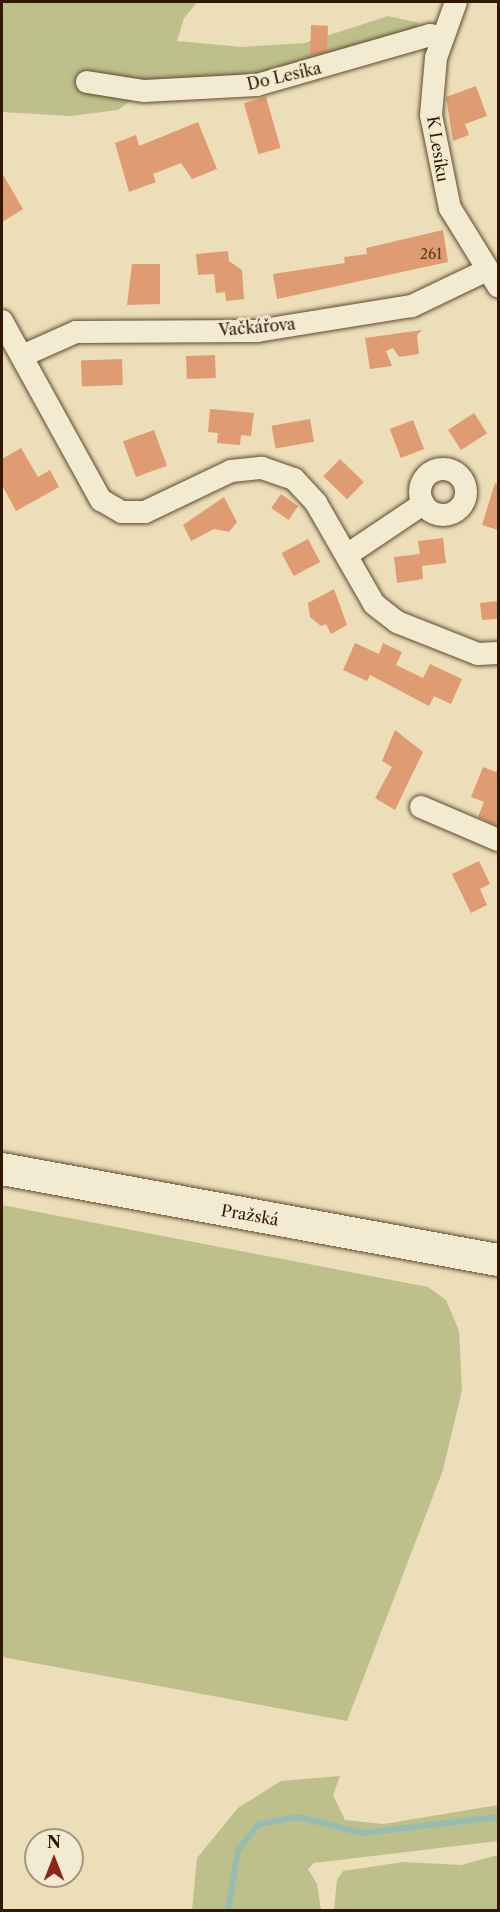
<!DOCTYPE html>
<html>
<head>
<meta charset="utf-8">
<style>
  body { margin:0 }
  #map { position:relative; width:500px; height:1912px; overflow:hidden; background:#ebdeb8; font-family:"Libre Caslon Text",serif }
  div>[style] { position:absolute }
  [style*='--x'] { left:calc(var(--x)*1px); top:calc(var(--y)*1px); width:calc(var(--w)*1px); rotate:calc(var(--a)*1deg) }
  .green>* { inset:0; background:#bdc08a }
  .stream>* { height:6px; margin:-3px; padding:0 3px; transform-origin:3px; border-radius:3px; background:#98bcb1 }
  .building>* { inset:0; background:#df9c73; transform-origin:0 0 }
  .roads { filter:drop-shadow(0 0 2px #604a2f) drop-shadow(0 0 2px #604a2f) }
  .street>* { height:22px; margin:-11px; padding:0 11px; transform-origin:11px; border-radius:11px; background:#f2ead1 }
  .street>.ring { margin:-11px; padding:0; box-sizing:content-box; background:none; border:22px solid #f2ead1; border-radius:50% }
  .secondary>* { height:32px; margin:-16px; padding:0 16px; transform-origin:16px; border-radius:16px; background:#f2ead1 }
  span { translate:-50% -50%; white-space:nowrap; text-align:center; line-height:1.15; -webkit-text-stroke:4.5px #f2ead1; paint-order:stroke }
  .number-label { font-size:14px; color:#5d391e }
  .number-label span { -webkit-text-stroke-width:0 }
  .street-label { font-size:16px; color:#321801 }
  .frame { position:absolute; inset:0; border:3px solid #321801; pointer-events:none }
  .north { position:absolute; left:24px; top:1828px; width:60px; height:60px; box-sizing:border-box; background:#f2ead1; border:2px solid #a5967e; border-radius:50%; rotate:0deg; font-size:16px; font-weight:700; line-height:24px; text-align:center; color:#321801 }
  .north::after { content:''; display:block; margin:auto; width:21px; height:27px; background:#8f2418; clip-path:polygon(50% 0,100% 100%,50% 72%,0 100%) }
</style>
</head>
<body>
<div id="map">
  <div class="green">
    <div style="clip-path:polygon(2px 2px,197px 2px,184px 18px,177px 41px,242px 47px,305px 43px,388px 16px,420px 23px,387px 49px,291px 76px,144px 91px,118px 110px,70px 116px,2px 112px)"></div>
    <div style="clip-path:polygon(2px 1205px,428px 1287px,446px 1300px,459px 1331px,462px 1390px,443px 1470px,347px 1721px,2px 1657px)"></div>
    <div style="clip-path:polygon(340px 1776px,333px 1795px,345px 1820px,384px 1824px,498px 1805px,498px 1841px,314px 1863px,308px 1869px,317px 1884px,321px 1910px,192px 1910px,197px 1858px,238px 1808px,281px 1781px)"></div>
    <div style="clip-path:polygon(498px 1855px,498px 1910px,334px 1910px,337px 1880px,343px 1871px,403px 1862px,461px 1865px)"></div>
  </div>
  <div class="stream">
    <div style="--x:228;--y:1910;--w:61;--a:-80.5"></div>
    <div style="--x:238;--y:1850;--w:33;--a:-51"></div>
    <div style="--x:259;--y:1824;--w:40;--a:-10"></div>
    <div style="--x:298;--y:1817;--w:66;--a:14"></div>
    <div style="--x:362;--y:1833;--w:137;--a:-6.7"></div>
  </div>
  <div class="building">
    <div style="clip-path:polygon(311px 25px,328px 26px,327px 51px,310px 56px)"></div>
    <div style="clip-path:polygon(476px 86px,487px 116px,465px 124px,469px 135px,453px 141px,446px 97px)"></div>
    <div style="left:266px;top:97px;width:53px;height:23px;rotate:74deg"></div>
    <div style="clip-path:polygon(198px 122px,217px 169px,192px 179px,181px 163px,153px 174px,156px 182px,129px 192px,115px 143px,136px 135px,139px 146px)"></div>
    <div style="clip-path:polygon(2px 173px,23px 209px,2px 222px)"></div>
    <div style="clip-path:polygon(443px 230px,448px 262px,277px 299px,273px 274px,345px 263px,344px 257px,367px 254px,366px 248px)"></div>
    <div style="clip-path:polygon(228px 251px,229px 261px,242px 270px,244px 299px,226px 301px,225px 292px,216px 293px,214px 274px,198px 275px,196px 254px)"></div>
    <div style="clip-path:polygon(132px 264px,160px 264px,160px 304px,127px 305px)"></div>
    <div style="clip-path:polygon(422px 330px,417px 335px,419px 354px,399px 357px,393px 348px,386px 351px,392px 366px,370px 369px,365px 338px)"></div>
    <div style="left:215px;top:355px;width:23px;height:29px;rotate:88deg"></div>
    <div style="left:122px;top:359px;width:26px;height:41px;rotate:88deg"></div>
    <div style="clip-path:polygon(210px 409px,254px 413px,251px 436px,241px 435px,240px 445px,217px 443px,218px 433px,208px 432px)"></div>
    <div style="left:474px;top:413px;width:24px;height:31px;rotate:57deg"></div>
    <div style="left:310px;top:419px;width:23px;height:39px;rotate:80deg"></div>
    <div style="left:413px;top:420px;width:31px;height:25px;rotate:69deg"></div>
    <div style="left:154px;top:430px;width:38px;height:33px;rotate:70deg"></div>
    <div style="clip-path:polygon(21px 448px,38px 477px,50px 470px,59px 487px,16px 511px,2px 485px,2px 459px)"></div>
    <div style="left:340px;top:459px;width:33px;height:24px;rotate:44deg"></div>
    <div style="clip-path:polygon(495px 483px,498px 484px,498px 530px,482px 525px)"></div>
    <div style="left:281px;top:494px;width:21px;height:17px;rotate:35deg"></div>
    <div style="clip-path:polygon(224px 497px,237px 522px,229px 532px,214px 529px,191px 541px,183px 525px)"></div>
    <div style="clip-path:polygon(443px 538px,446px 563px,422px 566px,423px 579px,397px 583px,394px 557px,420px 554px,418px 541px)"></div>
    <div style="left:308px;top:539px;width:26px;height:30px;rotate:62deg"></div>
    <div style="clip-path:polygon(334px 589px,347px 625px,331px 634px,326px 624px,321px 626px,310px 617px,308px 603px)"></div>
    <div style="clip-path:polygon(498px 601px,497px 619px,482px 620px,480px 603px)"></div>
    <div style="clip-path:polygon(355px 643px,379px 654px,383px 643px,402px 652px,396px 665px,423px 678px,430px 664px,462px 679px,451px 704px,434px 696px,429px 706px,370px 675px,367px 681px,343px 670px)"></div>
    <div style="clip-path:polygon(395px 730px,423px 752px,395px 810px,375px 798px,392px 767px,382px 761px)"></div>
    <div style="clip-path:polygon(483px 767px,496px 772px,498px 768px,498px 826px,478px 817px,484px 802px,471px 797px)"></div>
    <div style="clip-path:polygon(479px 861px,490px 884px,480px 889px,487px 905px,471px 913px,452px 874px)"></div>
  </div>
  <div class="roads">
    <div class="street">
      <div style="--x:456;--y:2;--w:59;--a:109.7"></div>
      <div style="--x:436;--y:58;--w:57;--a:95"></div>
      <div style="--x:431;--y:115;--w:95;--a:78.5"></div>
      <div style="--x:450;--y:208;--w:92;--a:58.4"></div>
      <div style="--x:87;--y:82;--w:58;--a:9"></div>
      <div style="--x:144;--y:91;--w:113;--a:-3"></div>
      <div style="--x:257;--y:85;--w:180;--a:-16.1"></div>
      <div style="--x:430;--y:35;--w:12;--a:9"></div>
      <div style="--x:2;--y:321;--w:205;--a:61.1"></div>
      <div style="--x:101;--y:500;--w:24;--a:30"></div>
      <div style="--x:122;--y:512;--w:23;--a:0"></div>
      <div style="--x:145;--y:512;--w:95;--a:-25.5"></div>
      <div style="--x:231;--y:471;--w:31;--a:-6"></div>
      <div style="--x:262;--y:468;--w:34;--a:19"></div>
      <div style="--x:294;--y:479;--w:33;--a:47"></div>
      <div style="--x:316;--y:503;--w:116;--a:60.1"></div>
      <div style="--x:374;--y:604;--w:29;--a:38"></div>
      <div style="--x:397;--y:622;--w:87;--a:21.6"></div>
      <div style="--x:478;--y:654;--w:20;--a:-3"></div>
      <div style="--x:22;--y:356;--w:59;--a:-24"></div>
      <div style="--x:76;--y:332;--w:181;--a:-0.3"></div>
      <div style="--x:257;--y:331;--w:157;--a:-9.2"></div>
      <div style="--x:412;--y:306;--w:83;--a:-25.6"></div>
      <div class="ring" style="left:420px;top:469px;width:24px;height:24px"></div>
      <div style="--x:347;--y:555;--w:92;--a:-33.9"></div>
      <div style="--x:421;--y:807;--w:84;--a:23.2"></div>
    </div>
    <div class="secondary">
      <div style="--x:2;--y:1169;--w:504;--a:10.4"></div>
    </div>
  </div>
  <div class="number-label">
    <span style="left:431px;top:254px">261</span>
  </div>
  <div class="street-label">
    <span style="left:284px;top:76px;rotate:-13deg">Do Lesíka</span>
    <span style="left:438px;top:149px;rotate:81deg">K Lesíku</span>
    <span style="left:257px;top:327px;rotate:-5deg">Vačkářova</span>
    <span style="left:250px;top:1215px;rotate:10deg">Pražská</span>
  </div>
  <div class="frame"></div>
  <div class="north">N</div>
</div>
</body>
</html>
